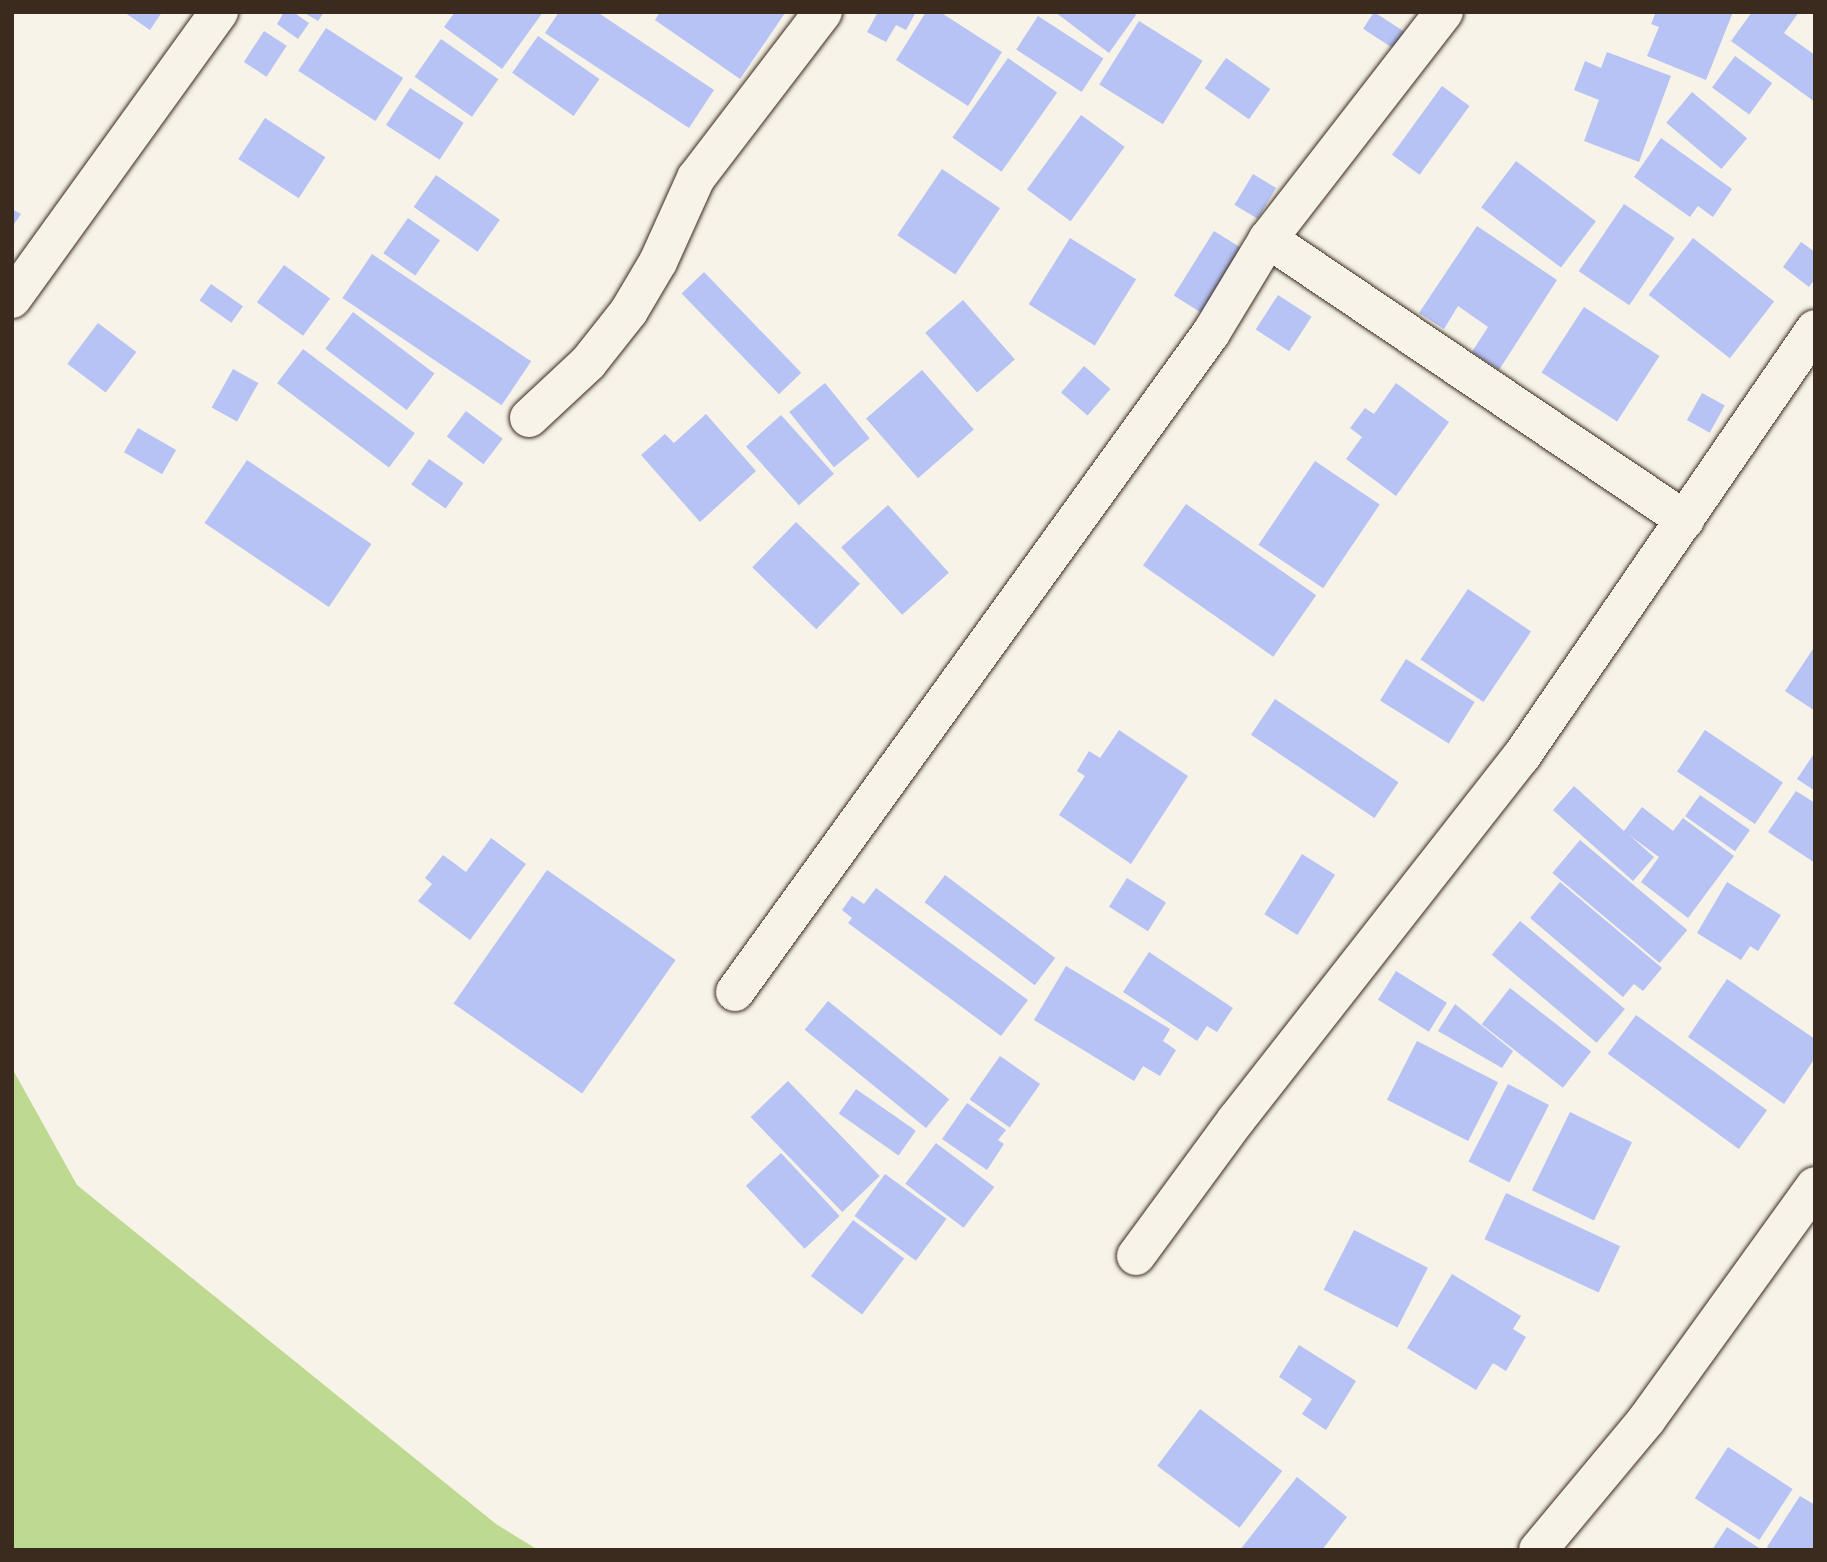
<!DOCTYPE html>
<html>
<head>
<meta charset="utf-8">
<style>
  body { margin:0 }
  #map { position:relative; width:1827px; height:1562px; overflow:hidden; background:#f7f3e8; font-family:"Balsamiq Sans",sans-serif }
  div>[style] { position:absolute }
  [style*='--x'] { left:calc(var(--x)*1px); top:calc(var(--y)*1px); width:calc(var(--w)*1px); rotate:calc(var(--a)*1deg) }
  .green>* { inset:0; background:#bed990 }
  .building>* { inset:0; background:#b6c3f4; transform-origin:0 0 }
  .roads { filter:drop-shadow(0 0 2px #3b2a1e) drop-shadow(0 0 2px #3b2a1e) }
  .minor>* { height:38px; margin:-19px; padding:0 19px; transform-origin:19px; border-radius:19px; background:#f7f3e8 }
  span { translate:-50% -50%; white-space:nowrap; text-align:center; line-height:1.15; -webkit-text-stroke:5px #f7f3e8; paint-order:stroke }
  .frame { position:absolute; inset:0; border:14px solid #3b2a1e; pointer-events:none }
</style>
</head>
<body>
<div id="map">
  <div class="green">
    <div style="clip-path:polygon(12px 1068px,77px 1185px,496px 1524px,538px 1550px,12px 1550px)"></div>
  </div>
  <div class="building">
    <div style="clip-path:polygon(124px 12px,162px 12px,150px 30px)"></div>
    <div style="clip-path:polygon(284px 12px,293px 12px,309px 23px,298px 39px,277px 24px)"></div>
    <div style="clip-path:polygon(303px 12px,324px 12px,318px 21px)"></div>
    <div style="clip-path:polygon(455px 12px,543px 12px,502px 69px,444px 27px)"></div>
    <div style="clip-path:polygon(559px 12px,597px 12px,714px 90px,689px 128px,545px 33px)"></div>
    <div style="clip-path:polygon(660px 12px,783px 12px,785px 13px,740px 79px,655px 20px)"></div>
    <div style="clip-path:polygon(878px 12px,916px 12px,906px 30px,896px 25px,886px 42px,867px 32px)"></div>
    <div style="clip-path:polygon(926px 12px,940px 12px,1002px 52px,968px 106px,896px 60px)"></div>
    <div style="clip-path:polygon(1055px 12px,1132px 12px,1136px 15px,1109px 53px)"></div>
    <div style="left:1374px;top:12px;width:37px;height:20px;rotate:33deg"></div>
    <div style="clip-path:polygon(1656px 12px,1733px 12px,1706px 80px,1647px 56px,1659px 27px,1651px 24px)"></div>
    <div style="clip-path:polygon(1752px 12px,1799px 12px,1784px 33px,1815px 55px,1815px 102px,1731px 41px)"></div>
    <div style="left:1038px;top:16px;width:78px;height:40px;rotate:33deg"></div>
    <div style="left:1139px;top:21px;width:75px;height:75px;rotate:32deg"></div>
    <div style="left:326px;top:28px;width:92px;height:51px;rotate:33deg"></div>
    <div style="left:264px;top:31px;width:27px;height:37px;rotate:33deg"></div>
    <div style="left:538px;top:36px;width:75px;height:45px;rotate:35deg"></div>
    <div style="left:441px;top:39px;width:70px;height:46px;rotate:35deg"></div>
    <div style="clip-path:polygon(1607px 52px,1671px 76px,1639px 162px,1584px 141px,1599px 100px,1574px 90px,1585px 61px,1601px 68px)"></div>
    <div style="left:1735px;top:56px;width:46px;height:39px;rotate:36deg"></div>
    <div style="left:1008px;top:58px;width:60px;height:97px;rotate:35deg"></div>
    <div style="left:1226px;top:58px;width:54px;height:37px;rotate:35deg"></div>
    <div style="left:1442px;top:86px;width:34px;height:85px;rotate:36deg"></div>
    <div style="left:410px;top:88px;width:64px;height:44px;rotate:33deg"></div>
    <div style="left:1692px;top:92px;width:72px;height:40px;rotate:40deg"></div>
    <div style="left:1081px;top:115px;width:54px;height:92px;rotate:36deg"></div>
    <div style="left:265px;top:118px;width:72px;height:49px;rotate:33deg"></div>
    <div style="clip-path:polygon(1661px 138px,1732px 189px,1713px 217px,1698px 206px,1690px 217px,1634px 177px)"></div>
    <div style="left:1516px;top:161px;width:100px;height:58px;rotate:37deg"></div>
    <div style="left:942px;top:169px;width:70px;height:80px;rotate:34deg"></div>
    <div style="left:1253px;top:174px;width:27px;height:36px;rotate:31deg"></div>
    <div style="left:436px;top:175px;width:78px;height:39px;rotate:35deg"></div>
    <div style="left:1624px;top:204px;width:61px;height:81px;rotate:34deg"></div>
    <div style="clip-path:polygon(12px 209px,21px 214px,12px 227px)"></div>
    <div style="left:408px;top:218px;width:39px;height:43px;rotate:35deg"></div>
    <div style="clip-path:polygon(1477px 226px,1557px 280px,1499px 370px,1472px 352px,1488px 327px,1458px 306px,1444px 329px,1419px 313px)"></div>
    <div style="left:1214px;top:231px;width:34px;height:76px;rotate:32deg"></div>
    <div style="left:1070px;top:238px;width:78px;height:78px;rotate:32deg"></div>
    <div style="left:1693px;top:238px;width:103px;height:72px;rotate:38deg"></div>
    <div style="clip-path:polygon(1801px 242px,1815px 252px,1815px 279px,1809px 287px,1783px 267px)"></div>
    <div style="left:372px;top:254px;width:192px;height:53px;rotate:34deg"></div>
    <div style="left:284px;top:265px;width:57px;height:46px;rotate:36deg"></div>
    <div style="left:704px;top:272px;width:140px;height:31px;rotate:46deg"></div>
    <div style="left:211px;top:284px;width:39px;height:20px;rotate:35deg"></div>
    <div style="left:1278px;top:295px;width:40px;height:41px;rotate:33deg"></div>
    <div style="left:963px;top:300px;width:79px;height:50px;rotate:49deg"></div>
    <div style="left:1584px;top:307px;width:90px;height:78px;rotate:33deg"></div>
    <div style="left:353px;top:312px;width:102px;height:46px;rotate:37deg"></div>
    <div style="left:98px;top:323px;width:48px;height:51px;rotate:37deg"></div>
    <div style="left:303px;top:349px;width:140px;height:43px;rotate:37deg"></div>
    <div style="left:1084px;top:366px;width:35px;height:35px;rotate:41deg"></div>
    <div style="left:233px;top:369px;width:29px;height:44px;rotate:29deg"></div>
    <div style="left:922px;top:370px;width:79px;height:74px;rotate:49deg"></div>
    <div style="left:825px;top:383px;width:71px;height:46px;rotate:51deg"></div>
    <div style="clip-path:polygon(1396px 383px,1449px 422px,1396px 496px,1346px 459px,1362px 437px,1350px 428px,1365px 408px,1374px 414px)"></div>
    <div style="left:1702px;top:393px;width:26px;height:31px;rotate:29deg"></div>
    <div style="left:466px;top:411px;width:46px;height:32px;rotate:37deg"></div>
    <div style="clip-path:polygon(706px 414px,756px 471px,700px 522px,641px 455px,665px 434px,674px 443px)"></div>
    <div style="left:781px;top:415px;width:79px;height:47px;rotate:48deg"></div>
    <div style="left:138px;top:428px;width:44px;height:28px;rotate:30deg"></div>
    <div style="left:429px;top:459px;width:42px;height:31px;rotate:35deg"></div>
    <div style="left:247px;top:460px;width:150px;height:76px;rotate:34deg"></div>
    <div style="left:1315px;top:461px;width:78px;height:101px;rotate:34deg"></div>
    <div style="left:1186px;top:504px;width:159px;height:75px;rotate:35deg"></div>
    <div style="left:888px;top:505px;width:91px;height:63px;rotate:48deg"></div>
    <div style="left:796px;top:522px;width:89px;height:63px;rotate:44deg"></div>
    <div style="left:1468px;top:589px;width:76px;height:85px;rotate:34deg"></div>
    <div style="clip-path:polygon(1813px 649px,1815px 650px,1815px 711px,1785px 691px)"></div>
    <div style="left:1406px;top:659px;width:81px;height:49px;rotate:32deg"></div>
    <div style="left:1275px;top:699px;width:149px;height:43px;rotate:34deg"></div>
    <div style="clip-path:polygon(1119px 730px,1188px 776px,1131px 864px,1059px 815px,1085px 776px,1077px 771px,1089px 751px,1100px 758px)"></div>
    <div style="left:1705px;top:730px;width:94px;height:50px;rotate:34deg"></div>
    <div style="clip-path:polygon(1815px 752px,1815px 791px,1797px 779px)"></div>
    <div style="clip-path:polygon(1574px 786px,1624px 831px,1642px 807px,1673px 831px,1683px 818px,1734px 856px,1688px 918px,1641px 882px,1659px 857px,1629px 835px,1654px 857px,1633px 881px,1553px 810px)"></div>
    <div style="clip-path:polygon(1796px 791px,1815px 803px,1815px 863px,1768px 832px)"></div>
    <div style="left:1700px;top:795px;width:61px;height:26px;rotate:35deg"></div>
    <div style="clip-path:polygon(491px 838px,526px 864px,470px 940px,418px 901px,432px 884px,425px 878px,443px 855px,466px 872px)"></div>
    <div style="left:1580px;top:840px;width:140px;height:43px;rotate:40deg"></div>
    <div style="left:1302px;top:854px;width:39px;height:71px;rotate:32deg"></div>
    <div style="left:547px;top:870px;width:157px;height:163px;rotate:35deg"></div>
    <div style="left:945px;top:875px;width:138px;height:34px;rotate:37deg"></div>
    <div style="left:1127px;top:878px;width:46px;height:34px;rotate:32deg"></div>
    <div style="clip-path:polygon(1560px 882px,1662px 968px,1643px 991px,1634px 984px,1623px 997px,1530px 918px)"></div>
    <div style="clip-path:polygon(1727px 882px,1781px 915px,1758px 951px,1750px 946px,1741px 960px,1697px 933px)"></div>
    <div style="clip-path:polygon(876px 888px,1028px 1000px,1001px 1036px,848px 923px,852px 918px,842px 910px,852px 896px,864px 904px)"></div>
    <div style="left:1520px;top:921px;width:137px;height:44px;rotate:40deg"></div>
    <div style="clip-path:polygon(1149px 952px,1233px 1008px,1217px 1032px,1207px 1026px,1197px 1041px,1123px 992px)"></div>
    <div style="clip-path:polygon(1066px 966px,1170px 1029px,1163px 1041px,1176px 1050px,1160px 1076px,1143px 1066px,1134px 1081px,1034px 1020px)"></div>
    <div style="left:1396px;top:971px;width:60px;height:34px;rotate:32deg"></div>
    <div style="clip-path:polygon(1727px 979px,1815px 1039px,1815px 1058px,1784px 1104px,1688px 1037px)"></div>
    <div style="left:1510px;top:988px;width:103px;height:46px;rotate:38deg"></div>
    <div style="left:828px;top:1001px;width:156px;height:37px;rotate:39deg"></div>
    <div style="clip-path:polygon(1455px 1004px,1513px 1051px,1502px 1068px,1438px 1031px)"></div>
    <div style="left:1636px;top:1015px;width:162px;height:48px;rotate:36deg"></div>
    <div style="left:1417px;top:1041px;width:91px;height:66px;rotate:27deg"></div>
    <div style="left:1000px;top:1056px;width:49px;height:53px;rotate:35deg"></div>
    <div style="left:788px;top:1081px;width:132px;height:52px;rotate:46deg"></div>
    <div style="left:1508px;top:1084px;width:46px;height:87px;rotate:27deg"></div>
    <div style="left:856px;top:1089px;width:73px;height:30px;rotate:35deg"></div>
    <div style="clip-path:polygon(967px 1103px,1006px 1130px,998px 1140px,1004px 1144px,987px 1170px,942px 1139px)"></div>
    <div style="left:1570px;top:1112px;width:69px;height:87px;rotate:26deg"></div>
    <div style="left:936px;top:1143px;width:73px;height:51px;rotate:37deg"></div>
    <div style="left:781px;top:1153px;width:86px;height:48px;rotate:47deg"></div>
    <div style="left:885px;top:1174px;width:76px;height:52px;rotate:36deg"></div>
    <div style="left:1506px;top:1193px;width:126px;height:51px;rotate:25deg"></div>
    <div style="left:853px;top:1220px;width:64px;height:70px;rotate:37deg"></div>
    <div style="left:1354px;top:1230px;width:83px;height:67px;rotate:27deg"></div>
    <div style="clip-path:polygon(1452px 1274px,1521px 1316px,1513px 1329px,1526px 1337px,1506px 1371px,1493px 1363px,1476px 1390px,1407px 1348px)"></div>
    <div style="clip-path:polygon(1299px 1345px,1356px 1381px,1326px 1430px,1302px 1414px,1312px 1399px,1279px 1377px)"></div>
    <div style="left:1200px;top:1409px;width:103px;height:71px;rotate:37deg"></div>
    <div style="left:1728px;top:1447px;width:77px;height:61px;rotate:33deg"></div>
    <div style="clip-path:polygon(1297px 1477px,1347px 1517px,1322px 1550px,1240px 1550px)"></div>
    <div style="clip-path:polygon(1800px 1496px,1815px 1505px,1815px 1550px,1771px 1550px,1767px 1547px)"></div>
    <div style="clip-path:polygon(1727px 1527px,1762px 1550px,1712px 1550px)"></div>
  </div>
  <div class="roads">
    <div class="minor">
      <div style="--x:1268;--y:239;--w:503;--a:33.97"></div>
      <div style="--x:12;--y:299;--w:354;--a:-54.2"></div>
      <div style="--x:529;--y:418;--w:81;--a:-43"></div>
      <div style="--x:588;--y:363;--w:66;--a:-51.7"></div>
      <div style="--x:629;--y:311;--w:57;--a:-59.4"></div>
      <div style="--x:658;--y:262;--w:92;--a:-65.7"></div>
      <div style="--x:696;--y:178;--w:209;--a:-52.6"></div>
      <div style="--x:735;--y:992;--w:813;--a:-54.16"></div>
      <div style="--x:1211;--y:333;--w:110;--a:-58.8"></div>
      <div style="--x:1268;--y:239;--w:287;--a:-52.2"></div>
      <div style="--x:1136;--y:1256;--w:169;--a:-53.7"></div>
      <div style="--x:1236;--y:1120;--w:462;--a:-51.9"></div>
      <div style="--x:1521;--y:757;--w:519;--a:-55.51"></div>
      <div style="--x:1538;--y:1550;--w:170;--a:-50.2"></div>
      <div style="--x:1647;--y:1419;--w:287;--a:-54.2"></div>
    </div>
  </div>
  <div class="frame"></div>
</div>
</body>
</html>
